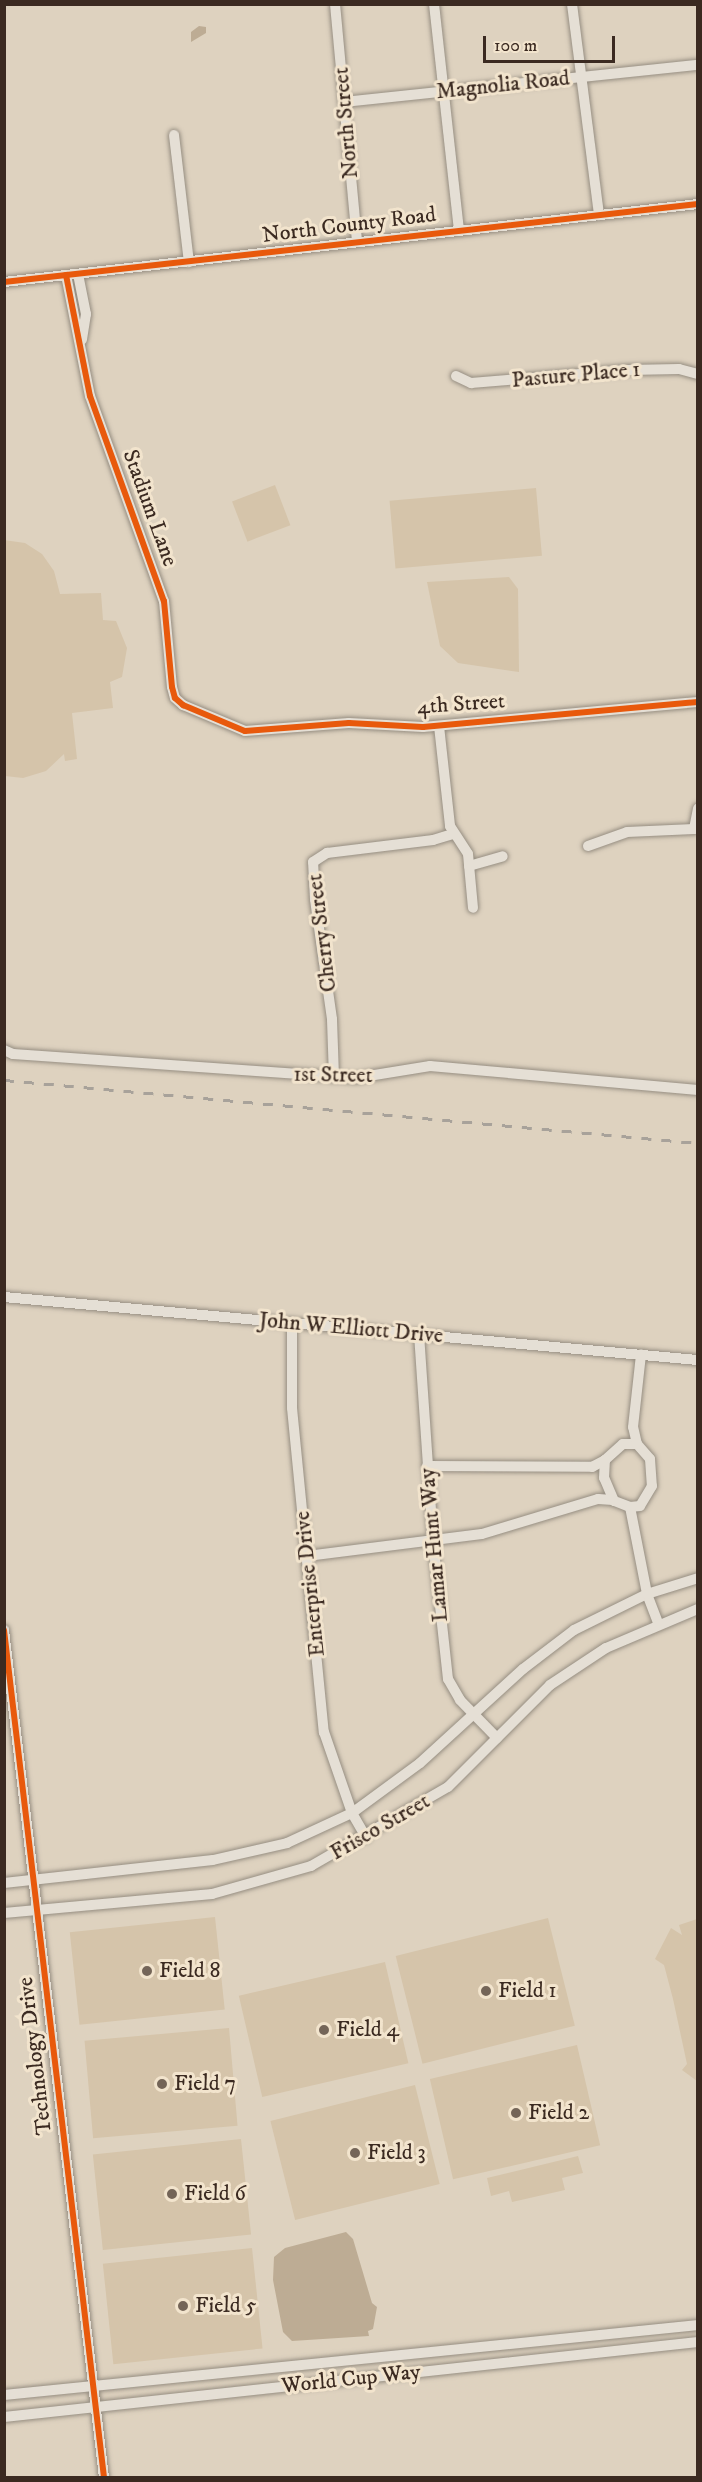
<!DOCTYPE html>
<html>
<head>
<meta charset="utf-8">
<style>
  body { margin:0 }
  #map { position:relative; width:702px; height:2482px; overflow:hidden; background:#ded2bf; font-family:"IM FELL DW Pica",serif }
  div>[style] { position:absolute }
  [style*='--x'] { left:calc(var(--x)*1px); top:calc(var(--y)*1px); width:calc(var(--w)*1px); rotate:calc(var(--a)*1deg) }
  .green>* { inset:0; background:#d5c4aa; transform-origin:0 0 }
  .water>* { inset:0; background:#bdac94 }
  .roads { filter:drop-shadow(0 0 2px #968e82) drop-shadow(0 0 2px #968e82) }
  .minor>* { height:10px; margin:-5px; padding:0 5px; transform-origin:5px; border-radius:5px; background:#e5dfd5 }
  .rail>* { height:3px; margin-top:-1.5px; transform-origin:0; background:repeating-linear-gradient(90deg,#a8a29a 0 10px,transparent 0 20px) }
  .cycleway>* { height:6px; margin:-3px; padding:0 3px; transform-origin:3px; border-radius:3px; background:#e8590c }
  .dots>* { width:16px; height:16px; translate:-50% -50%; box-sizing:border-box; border:3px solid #f2e4cd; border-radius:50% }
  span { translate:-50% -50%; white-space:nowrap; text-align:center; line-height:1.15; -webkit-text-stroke:6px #f2e4cd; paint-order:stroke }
  .street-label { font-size:22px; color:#3b2a21 }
  .poi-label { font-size:22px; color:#3b2a21 }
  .left { translate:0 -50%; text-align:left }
  .frame { position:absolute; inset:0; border:6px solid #3b2a21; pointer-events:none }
  .scale { position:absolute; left:483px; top:36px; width:132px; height:27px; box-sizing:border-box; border:3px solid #3b2a21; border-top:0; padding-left:8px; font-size:18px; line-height:21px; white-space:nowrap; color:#3b2a21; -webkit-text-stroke:4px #f2e4cd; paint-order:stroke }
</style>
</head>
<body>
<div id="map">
  <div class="green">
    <div style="left:275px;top:485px;width:43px;height:46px;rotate:69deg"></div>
    <div style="left:536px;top:488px;width:68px;height:147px;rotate:85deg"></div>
    <div style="clip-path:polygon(4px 540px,25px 543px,42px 554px,54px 571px,60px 594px,101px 593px,103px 620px,116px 621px,127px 648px,122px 677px,110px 682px,113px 708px,72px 713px,77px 759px,65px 761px,64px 754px,46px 771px,23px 778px,5px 776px)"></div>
    <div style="clip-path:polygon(509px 577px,518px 589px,519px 672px,458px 663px,440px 646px,427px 582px)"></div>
    <div style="left:215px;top:1917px;width:93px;height:146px;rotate:84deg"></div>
    <div style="left:548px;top:1918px;width:111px;height:157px;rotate:76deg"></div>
    <div style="clip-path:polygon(697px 1919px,698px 1919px,697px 2081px,682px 2070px,687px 2064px,673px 1999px,664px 1965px,655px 1959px,671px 1928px,682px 1935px,679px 1925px)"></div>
    <div style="left:385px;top:1962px;width:104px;height:150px;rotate:77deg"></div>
    <div style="left:229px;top:2028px;width:98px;height:145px;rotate:85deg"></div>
    <div style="left:577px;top:2045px;width:103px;height:151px;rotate:77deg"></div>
    <div style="left:415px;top:2085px;width:102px;height:149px;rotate:76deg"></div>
    <div style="left:241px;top:2139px;width:96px;height:149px;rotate:84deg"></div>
    <div style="clip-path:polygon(578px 2156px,583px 2173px,562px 2178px,565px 2190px,512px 2202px,509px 2191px,491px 2196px,487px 2178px)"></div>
    <div style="left:252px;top:2248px;width:101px;height:150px;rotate:84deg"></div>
  </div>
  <div class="water">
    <div style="clip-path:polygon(199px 26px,206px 27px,206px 33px,191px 42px,191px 32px)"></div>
    <div style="clip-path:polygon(346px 2232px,353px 2239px,372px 2303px,377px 2307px,373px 2329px,368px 2331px,369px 2336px,292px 2341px,283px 2332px,273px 2280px,274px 2257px,285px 2248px)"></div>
  </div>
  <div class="roads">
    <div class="minor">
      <div style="--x:335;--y:4;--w:238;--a:84.7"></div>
      <div style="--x:434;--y:4;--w:228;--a:83.7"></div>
      <div style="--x:572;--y:4;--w:213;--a:82.7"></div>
      <div style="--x:344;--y:102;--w:356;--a:-6"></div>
      <div style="--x:174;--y:135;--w:128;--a:83.3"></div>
      <div style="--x:78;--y:274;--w:41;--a:78.7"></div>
      <div style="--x:86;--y:314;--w:26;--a:99"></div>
      <div style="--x:66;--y:275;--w:123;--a:78.8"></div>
      <div style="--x:90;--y:396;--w:218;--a:70.2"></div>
      <div style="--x:164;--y:601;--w:86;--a:84.7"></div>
      <div style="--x:172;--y:687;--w:11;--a:75"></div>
      <div style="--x:175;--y:698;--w:11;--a:41"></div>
      <div style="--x:183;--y:705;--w:67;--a:22.8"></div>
      <div style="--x:245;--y:731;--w:104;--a:-4.4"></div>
      <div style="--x:349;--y:723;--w:74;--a:3.1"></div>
      <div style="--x:423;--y:727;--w:276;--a:-5.2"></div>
      <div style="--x:4;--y:282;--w:698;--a:-6.41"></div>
      <div style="--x:456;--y:376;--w:17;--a:25"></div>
      <div style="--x:471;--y:383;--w:158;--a:-4.7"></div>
      <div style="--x:628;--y:370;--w:51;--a:-1.1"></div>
      <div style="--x:679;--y:369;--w:20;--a:15"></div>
      <div style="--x:439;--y:726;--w:101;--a:83.7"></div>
      <div style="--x:450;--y:826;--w:33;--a:57"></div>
      <div style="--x:468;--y:854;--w:54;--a:84.7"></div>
      <div style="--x:588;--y:846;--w:41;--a:-19.7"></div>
      <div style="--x:627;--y:832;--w:67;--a:-2.6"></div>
      <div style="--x:694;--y:829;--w:21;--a:-79"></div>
      <div style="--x:469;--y:866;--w:35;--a:-16"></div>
      <div style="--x:4;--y:1050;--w:10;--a:24"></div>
      <div style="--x:13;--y:1054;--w:344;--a:4"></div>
      <div style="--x:356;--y:1078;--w:75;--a:-9.2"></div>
      <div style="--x:430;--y:1066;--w:269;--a:5.1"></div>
      <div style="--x:334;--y:1077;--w:58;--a:-92"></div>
      <div style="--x:332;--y:1019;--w:121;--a:-98.1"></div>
      <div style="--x:315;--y:899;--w:37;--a:-93"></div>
      <div style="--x:313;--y:862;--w:17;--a:-33"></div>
      <div style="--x:327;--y:853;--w:107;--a:-7"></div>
      <div style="--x:433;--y:840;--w:21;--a:-17"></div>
      <div style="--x:4;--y:1297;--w:697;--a:5.19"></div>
      <div style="--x:292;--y:1323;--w:85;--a:90"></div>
      <div style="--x:292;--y:1408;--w:326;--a:84.4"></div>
      <div style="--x:324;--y:1732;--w:86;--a:70.9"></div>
      <div style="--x:352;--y:1813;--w:28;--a:60"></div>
      <div style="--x:419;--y:1334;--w:207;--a:86.1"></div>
      <div style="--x:433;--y:1541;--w:139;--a:83.8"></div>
      <div style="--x:448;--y:1679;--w:24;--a:60"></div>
      <div style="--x:460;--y:1700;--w:53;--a:45.8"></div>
      <div style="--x:623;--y:1444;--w:14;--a:0"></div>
      <div style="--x:637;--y:1444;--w:20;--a:49"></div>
      <div style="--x:650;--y:1459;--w:27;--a:86"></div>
      <div style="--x:652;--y:1486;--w:23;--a:121"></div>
      <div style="--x:640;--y:1506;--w:10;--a:174"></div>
      <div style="--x:630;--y:1507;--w:17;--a:-159"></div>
      <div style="--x:614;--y:1501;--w:25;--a:-113"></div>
      <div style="--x:604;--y:1478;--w:18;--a:-87"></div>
      <div style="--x:605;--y:1460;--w:24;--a:-42"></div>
      <div style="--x:637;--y:1444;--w:17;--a:-103"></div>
      <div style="--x:633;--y:1427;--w:73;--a:-83.7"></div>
      <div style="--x:427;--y:1466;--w:165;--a:0.3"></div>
      <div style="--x:592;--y:1467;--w:15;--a:-28"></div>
      <div style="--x:630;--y:1507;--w:89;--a:78.9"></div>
      <div style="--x:647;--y:1594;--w:31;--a:69"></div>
      <div style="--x:307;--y:1556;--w:176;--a:-7.2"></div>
      <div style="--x:482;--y:1534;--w:121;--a:-16.8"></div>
      <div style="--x:598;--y:1499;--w:15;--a:4"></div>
      <div style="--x:4;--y:1630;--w:854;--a:83.27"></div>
      <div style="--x:4;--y:1883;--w:210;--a:-6.3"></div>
      <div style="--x:213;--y:1860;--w:76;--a:-12.9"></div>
      <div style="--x:287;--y:1843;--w:72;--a:-24.8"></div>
      <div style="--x:352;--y:1813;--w:84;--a:-36.3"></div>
      <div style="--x:420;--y:1763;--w:139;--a:-42.4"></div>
      <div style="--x:523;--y:1669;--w:64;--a:-37.4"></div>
      <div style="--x:574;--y:1630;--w:81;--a:-26.3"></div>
      <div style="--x:647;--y:1594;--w:53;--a:-17.4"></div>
      <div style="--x:4;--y:1913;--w:209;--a:-5.2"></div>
      <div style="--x:212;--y:1894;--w:103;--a:-15.8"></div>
      <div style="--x:311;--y:1866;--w:158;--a:-30"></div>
      <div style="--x:448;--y:1787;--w:144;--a:-45"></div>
      <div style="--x:550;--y:1685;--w:67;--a:-33.5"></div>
      <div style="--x:606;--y:1648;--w:100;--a:-23"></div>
      <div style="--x:4;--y:2395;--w:698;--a:-5.76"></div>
      <div style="--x:4;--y:2417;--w:698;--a:-6.17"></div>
    </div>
  </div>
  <div class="rail">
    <div style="--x:4;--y:1080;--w:697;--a:5.19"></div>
  </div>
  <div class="cycleway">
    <div style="--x:66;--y:275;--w:123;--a:78.8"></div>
    <div style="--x:90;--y:396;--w:218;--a:70.2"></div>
    <div style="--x:164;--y:601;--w:86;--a:84.7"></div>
    <div style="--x:172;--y:687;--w:11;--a:75"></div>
    <div style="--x:175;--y:698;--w:11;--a:41"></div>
    <div style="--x:183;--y:705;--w:67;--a:22.8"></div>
    <div style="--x:245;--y:731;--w:104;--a:-4.4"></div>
    <div style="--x:349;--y:723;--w:74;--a:3.1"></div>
    <div style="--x:423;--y:727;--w:276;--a:-5.2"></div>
    <div style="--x:4;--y:282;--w:698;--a:-6.41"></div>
    <div style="--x:4;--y:1630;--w:854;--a:83.27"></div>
  </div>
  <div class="dots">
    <div style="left:147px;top:1971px;background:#746558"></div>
    <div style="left:486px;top:1991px;background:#746558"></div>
    <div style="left:324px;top:2030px;background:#746558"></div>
    <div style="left:162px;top:2084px;background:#746558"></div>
    <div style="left:516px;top:2113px;background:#746558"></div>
    <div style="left:355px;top:2153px;background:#746558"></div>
    <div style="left:172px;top:2194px;background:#746558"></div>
    <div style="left:183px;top:2306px;background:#746558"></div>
  </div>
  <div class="street-label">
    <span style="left:503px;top:85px;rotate:-6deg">Magnolia Road</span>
    <span style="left:346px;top:123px;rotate:-95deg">North Street</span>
    <span style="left:349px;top:225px;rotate:-7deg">North County Road</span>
    <span style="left:576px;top:375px;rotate:-5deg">Pasture Place 1</span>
    <span style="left:150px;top:508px;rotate:70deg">Stadium Lane</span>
    <span style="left:461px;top:704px;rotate:-4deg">4th Street</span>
    <span style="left:322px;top:933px;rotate:-97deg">Cherry Street</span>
    <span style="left:333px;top:1075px;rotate:1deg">1st Street</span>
    <span style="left:351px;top:1328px;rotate:5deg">John W Elliott Drive</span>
    <span style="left:434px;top:1545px;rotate:-95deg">Lamar Hunt Way</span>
    <span style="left:310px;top:1584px;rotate:-96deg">Enterprise Drive</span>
    <span style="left:380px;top:1827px;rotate:-30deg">Frisco Street</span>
    <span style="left:35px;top:2056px;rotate:-97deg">Technology Drive</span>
    <span style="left:351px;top:2379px;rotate:-6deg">World Cup Way</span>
  </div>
  <div class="poi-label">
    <span class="left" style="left:159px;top:1971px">Field 8</span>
    <span class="left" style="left:498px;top:1991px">Field 1</span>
    <span class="left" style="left:336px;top:2030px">Field 4</span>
    <span class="left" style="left:174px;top:2084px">Field 7</span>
    <span class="left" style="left:528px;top:2113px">Field 2</span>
    <span class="left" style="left:367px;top:2153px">Field 3</span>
    <span class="left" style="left:184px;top:2194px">Field 6</span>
    <span class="left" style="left:195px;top:2306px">Field 5</span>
  </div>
  <div class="frame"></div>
  <div class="scale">100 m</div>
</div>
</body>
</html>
